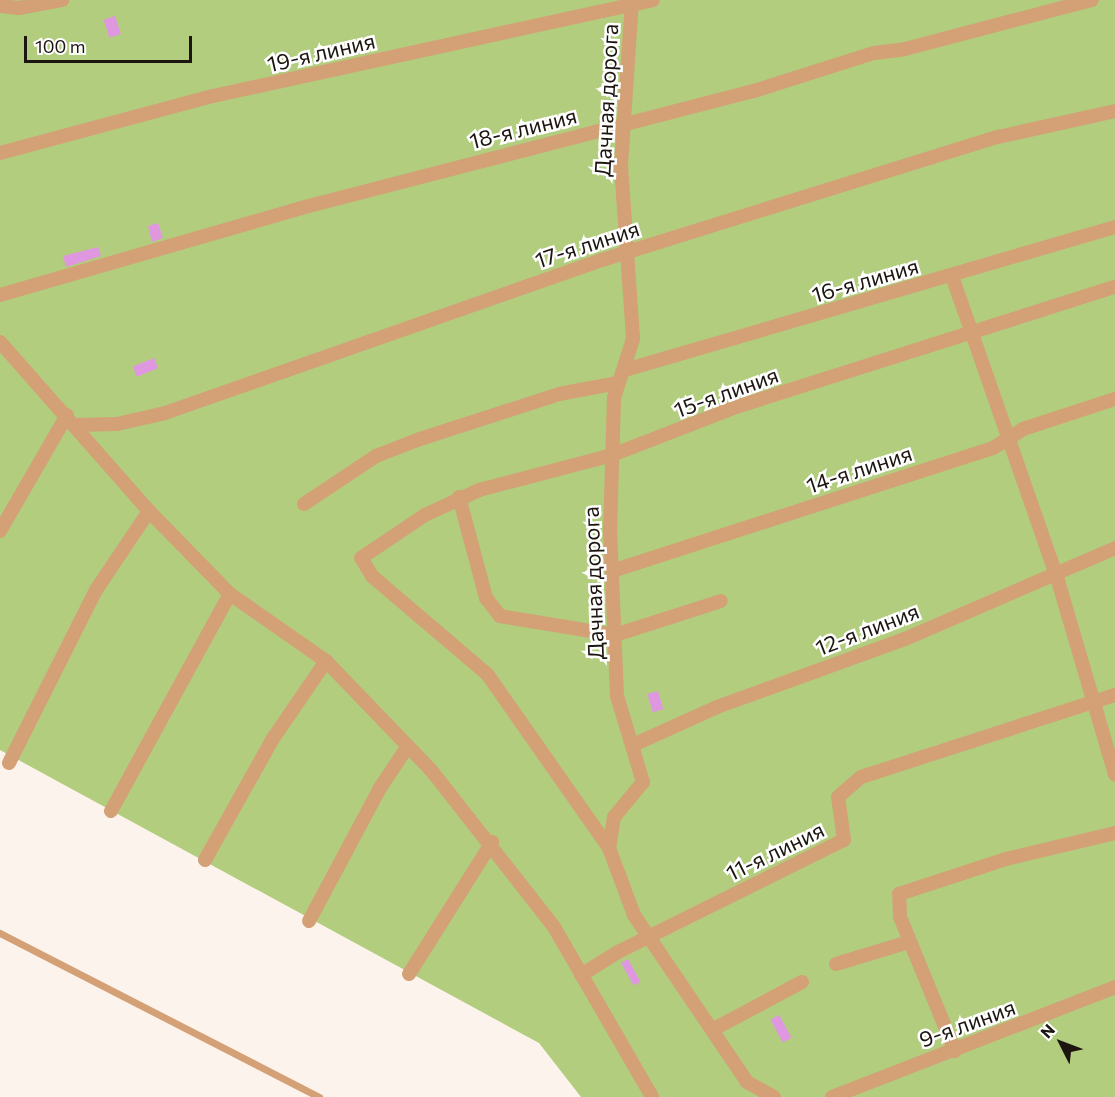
<!DOCTYPE html>
<html>
<head>
<meta charset="utf-8">
<style>
  body { margin:0 }
  #map { position:relative; width:1115px; height:1097px; overflow:hidden; background:#fdf3ed; font-family:Commissioner,sans-serif }
  div>[style] { position:absolute }
  [style*='--x'] { left:calc(var(--x)*1px); top:calc(var(--y)*1px); width:calc(var(--w)*1px); rotate:calc(var(--a)*1deg) }
  .green>* { inset:0; background:#b2cd7d }
  .building>* { inset:0; background:#df98e0; transform-origin:0 0 }
  .lane>* { height:7px; margin:-3.5px; padding:0 3.5px; transform-origin:3.5px; border-radius:3.5px; background:#d4a076 }
  .street>* { height:14px; margin:-7px; padding:0 7px; transform-origin:7px; border-radius:7px; background:#d4a076 }
  span { translate:-50% -50%; white-space:nowrap; text-align:center; line-height:1.15; -webkit-text-stroke:5px #fff; paint-order:stroke }
  .street-label { font-size:22px; color:#1d1510 }
  .north { position:absolute; left:1031px; top:1013px; width:60px; height:60px; -webkit-text-stroke:4px #fff; paint-order:stroke; rotate:312deg; font-size:16px; font-weight:700; line-height:24px; text-align:center; color:#1d1510 }
  .north::after { content:''; display:block; margin:auto; width:21px; height:27px; background:#1d1510; clip-path:polygon(50% 0,100% 100%,50% 72%,0 100%) }
  .scale { position:absolute; left:24px; top:36px; width:168px; height:27px; box-sizing:border-box; border:3px solid #1d1510; border-top:0; padding-left:8px; font-size:18px; line-height:21px; white-space:nowrap; color:#1d1510; -webkit-text-stroke:4px #fff; paint-order:stroke }
</style>
</head>
<body>
<div id="map">
  <div class="green">
    <div style="clip-path:polygon(0 0,1115px 0,1115px 1097px,581px 1097px,539px 1043px,0 750px)"></div>
  </div>
  <div class="building">
    <div style="left:115px;top:16px;width:19px;height:12px;rotate:72deg"></div>
    <div style="clip-path:polygon(158px 223px,163px 238px,152px 242px,148px 226px)"></div>
    <div style="clip-path:polygon(98px 247px,101px 256px,66px 267px,63px 256px)"></div>
    <div style="left:154px;top:358px;width:11px;height:23px;rotate:68deg"></div>
    <div style="left:658px;top:691px;width:19px;height:11px;rotate:74deg"></div>
    <div style="left:628px;top:959px;width:26px;height:8px;rotate:61deg"></div>
    <div style="left:779px;top:1015px;width:26px;height:10px;rotate:61deg"></div>
  </div>
  <div class="lane">
    <div style="--x:0;--y:933;--w:359;--a:27.2"></div>
  </div>
  <div class="street">
    <div style="--x:632;--y:0;--w:166;--a:93.8"></div>
    <div style="--x:621;--y:166;--w:173;--a:86"></div>
    <div style="--x:633;--y:339;--w:62;--a:107.9"></div>
    <div style="--x:614;--y:398;--w:131;--a:91.7"></div>
    <div style="--x:610;--y:529;--w:167;--a:87.6"></div>
    <div style="--x:617;--y:696;--w:90;--a:73.2"></div>
    <div style="--x:643;--y:782;--w:45;--a:129.6"></div>
    <div style="--x:614;--y:817;--w:31;--a:99"></div>
    <div style="--x:609;--y:848;--w:72;--a:69.5"></div>
    <div style="--x:634;--y:915;--w:202;--a:55.9"></div>
    <div style="--x:747;--y:1082;--w:31;--a:29"></div>
    <div style="--x:0;--y:6;--w:19;--a:6"></div>
    <div style="--x:19;--y:8;--w:44;--a:-10.5"></div>
    <div style="--x:0;--y:153;--w:220;--a:-15"></div>
    <div style="--x:213;--y:96;--w:450;--a:-12.3"></div>
    <div style="--x:952;--y:276;--w:316;--a:70.8"></div>
    <div style="--x:1056;--y:574;--w:209;--a:73.6"></div>
    <div style="--x:0;--y:295;--w:313;--a:-16.1"></div>
    <div style="--x:301;--y:208;--w:468;--a:-14.5"></div>
    <div style="--x:754;--y:91;--w:126;--a:-17.6"></div>
    <div style="--x:874;--y:53;--w:31;--a:-7"></div>
    <div style="--x:905;--y:49;--w:193;--a:-14.7"></div>
    <div style="--x:0;--y:342;--w:225;--a:48.6"></div>
    <div style="--x:149;--y:511;--w:116;--a:45.7"></div>
    <div style="--x:230;--y:594;--w:117;--a:34.9"></div>
    <div style="--x:326;--y:661;--w:151;--a:46.1"></div>
    <div style="--x:431;--y:770;--w:199;--a:51.9"></div>
    <div style="--x:554;--y:927;--w:196;--a:60"></div>
    <div style="--x:625;--y:370;--w:510;--a:-16.27"></div>
    <div style="--x:75;--y:425;--w:42;--a:-1.4"></div>
    <div style="--x:117;--y:424;--w:49;--a:-12.9"></div>
    <div style="--x:165;--y:413;--w:463;--a:-19.3"></div>
    <div style="--x:602;--y:260;--w:415;--a:-17.3"></div>
    <div style="--x:998;--y:137;--w:120;--a:-12.5"></div>
    <div style="--x:459;--y:497;--w:105;--a:75"></div>
    <div style="--x:486;--y:598;--w:23;--a:52"></div>
    <div style="--x:500;--y:616;--w:117;--a:9.4"></div>
    <div style="--x:615;--y:635;--w:111;--a:-17.8"></div>
    <div style="--x:304;--y:504;--w:87;--a:-33.7"></div>
    <div style="--x:376;--y:456;--w:47;--a:-21.1"></div>
    <div style="--x:420;--y:439;--w:146;--a:-17.9"></div>
    <div style="--x:559;--y:394;--w:60;--a:-10.6"></div>
    <div style="--x:0;--y:531;--w:134;--a:-60"></div>
    <div style="--x:612;--y:571;--w:400;--a:-17.9"></div>
    <div style="--x:993;--y:448;--w:36;--a:-32"></div>
    <div style="--x:1023;--y:429;--w:97;--a:-18.1"></div>
    <div style="--x:633;--y:745;--w:92;--a:-24.3"></div>
    <div style="--x:717;--y:707;--w:200;--a:-19.9"></div>
    <div style="--x:905;--y:639;--w:229;--a:-23.4"></div>
    <div style="--x:9;--y:763;--w:194;--a:-63.3"></div>
    <div style="--x:96;--y:590;--w:95;--a:-56.1"></div>
    <div style="--x:111;--y:811;--w:247;--a:-61.3"></div>
    <div style="--x:609;--y:848;--w:213;--a:-125"></div>
    <div style="--x:487;--y:674;--w:151;--a:-139.6"></div>
    <div style="--x:372;--y:576;--w:21;--a:-121"></div>
    <div style="--x:361;--y:558;--w:77;--a:-33.9"></div>
    <div style="--x:425;--y:515;--w:60;--a:-24.8"></div>
    <div style="--x:479;--y:490;--w:138;--a:-14.7"></div>
    <div style="--x:612;--y:455;--w:133;--a:-21.2"></div>
    <div style="--x:736;--y:407;--w:398;--a:-17.6"></div>
    <div style="--x:205;--y:860;--w:137;--a:-60.8"></div>
    <div style="--x:272;--y:740;--w:96;--a:-55.6"></div>
    <div style="--x:309;--y:921;--w:151;--a:-61.9"></div>
    <div style="--x:380;--y:788;--w:50;--a:-56.3"></div>
    <div style="--x:836;--y:964;--w:76;--a:-16.8"></div>
    <div style="--x:409;--y:974;--w:156;--a:-57.8"></div>
    <div style="--x:581;--y:975;--w:44;--a:-31.9"></div>
    <div style="--x:618;--y:952;--w:252;--a:-26.4"></div>
    <div style="--x:844;--y:840;--w:43;--a:-97.9"></div>
    <div style="--x:838;--y:797;--w:30;--a:-41"></div>
    <div style="--x:861;--y:777;--w:267;--a:-17.9"></div>
    <div style="--x:712;--y:1030;--w:102;--a:-28.1"></div>
    <div style="--x:955;--y:1051;--w:145;--a:-112.3"></div>
    <div style="--x:900;--y:917;--w:23;--a:-92"></div>
    <div style="--x:899;--y:894;--w:113;--a:-18.1"></div>
    <div style="--x:1006;--y:859;--w:112;--a:-13.4"></div>
    <div style="--x:832;--y:1097;--w:304;--a:-21.2"></div>
  </div>
  <div class="street-label">
    <span style="left:321px;top:52px;rotate:-13deg">19-я линия</span>
    <span style="left:606px;top:100px;rotate:-87deg">Дачная дорога</span>
    <span style="left:523px;top:128px;rotate:-14deg">18-я линия</span>
    <span style="left:587px;top:244px;rotate:-18deg">17-я линия</span>
    <span style="left:865px;top:280px;rotate:-16deg">16-я линия</span>
    <span style="left:726px;top:392px;rotate:-20deg">15-я линия</span>
    <span style="left:859px;top:469px;rotate:-18deg">14-я линия</span>
    <span style="left:593px;top:583px;rotate:-92deg">Дачная дорога</span>
    <span style="left:867px;top:629px;rotate:-21deg">12-я линия</span>
    <span style="left:775px;top:851px;rotate:-26deg">11-я линия</span>
    <span style="left:967px;top:1023px;rotate:-20deg">9-я линия</span>
  </div>
  <div class="north">N</div>
  <div class="scale">100 m</div>
</div>
</body>
</html>
